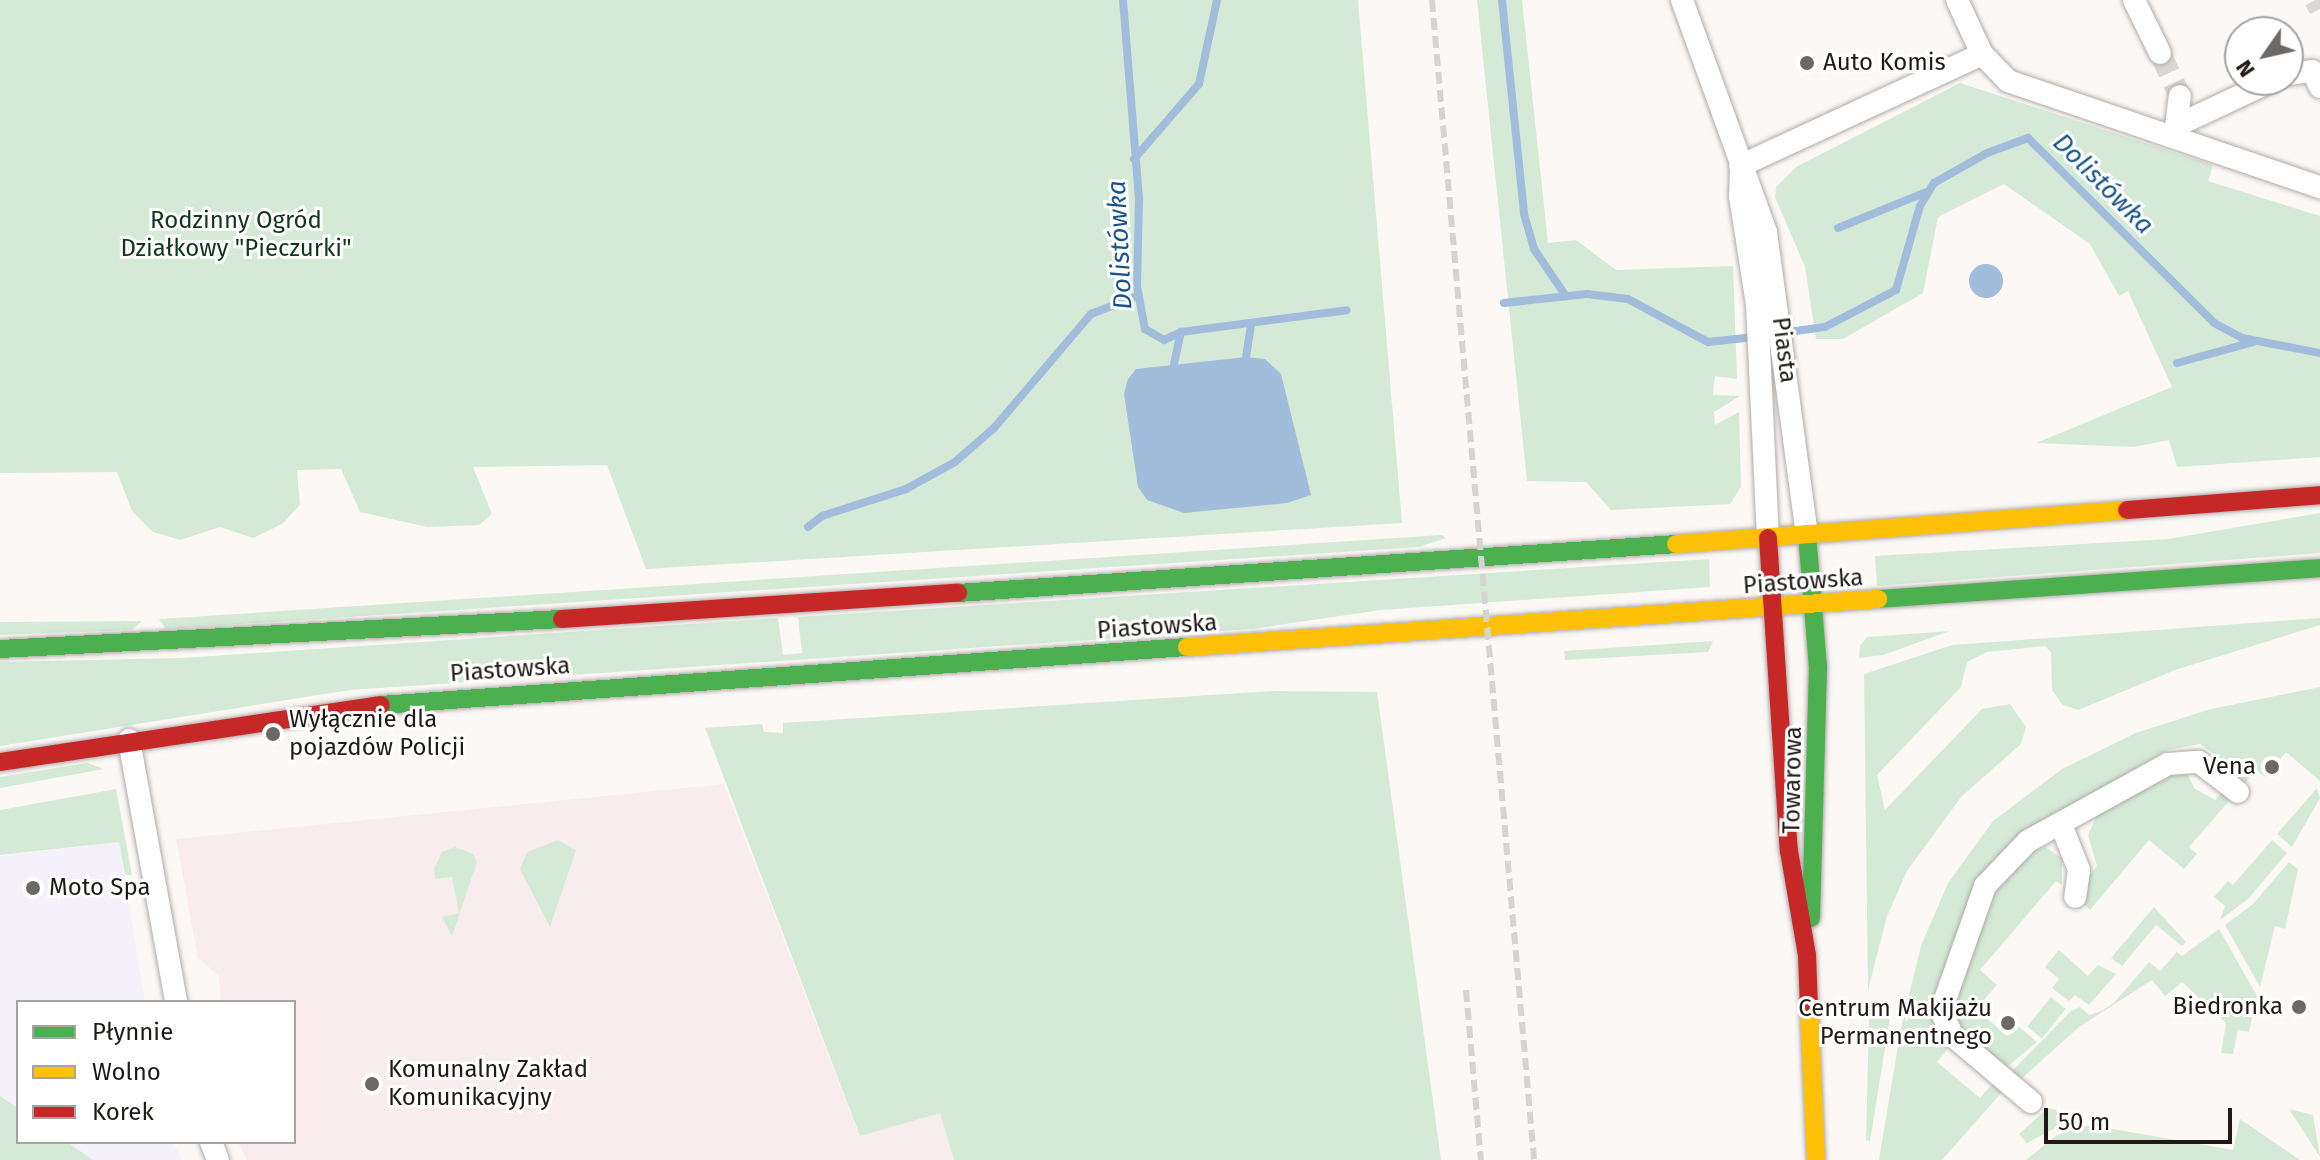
<!DOCTYPE html>
<html>
<head>
<meta charset="utf-8">
<style>
  body { margin:0 }
  #map { position:relative; width:2320px; height:1160px; overflow:hidden; background:#fcf8f5; font-family:"Fira Sans",sans-serif }
  div>[style] { position:absolute }
  [style*='--x'] { left:calc(var(--x)*1px); top:calc(var(--y)*1px); width:calc(var(--w)*1px); rotate:calc(var(--a)*1deg) }
  .commercial>* { inset:0; background:#f5f1fa }
  .industrial>* { inset:0; background:#f8ecef }
  .green>* { inset:0; background:#d4ead6; transform-origin:0 0 }
  .water>* { inset:0; background:#a1bddb }
  .round { border-radius:50% }
  .stream>* { height:8px; margin:-4px; padding:0 4px; transform-origin:4px; border-radius:4px; background:#a1bddb }
  .street-tunnel>* { height:22px; margin-top:-11px; transform-origin:0; background:repeating-linear-gradient(90deg,#dbd7d4 0 22px,transparent 0 33px) }
  .roads { filter:drop-shadow(0 0 2px #afaba9) drop-shadow(0 0 2px #afaba9) }
  .street>* { height:22px; margin:-11px; padding:0 11px; transform-origin:11px; border-radius:11px; background:#fffefe }
  .fast>* { height:18px; margin:-9px; padding:0 9px; transform-origin:9px; border-radius:9px; background:#4caf50 }
  .slow>* { height:18px; margin:-9px; padding:0 9px; transform-origin:9px; border-radius:9px; background:#ffc107 }
  .jam>* { height:18px; margin:-9px; padding:0 9px; transform-origin:9px; border-radius:9px; background:#c62828 }
  .rail>* { height:6px; margin-top:-3px; transform-origin:0; background:repeating-linear-gradient(90deg,#d6d4d3 0 12px,transparent 0 18px) }
  .dots>* { width:22px; height:22px; translate:-50% -50%; box-sizing:border-box; border:4px solid #fff; border-radius:50% }
  span { translate:-50% -50%; white-space:nowrap; text-align:center; line-height:1.15; -webkit-text-stroke:6px #fff; paint-order:stroke }
  .poi-label { font-size:24px; color:#1f1a18 }
  .left { translate:0 -50%; text-align:left }
  .right { translate:-100% -50%; text-align:right }
  .park-label { font-size:24px; color:#0e371d }
  .street-label { font-size:24px; color:#1f1a18 }
  .water-label { font-size:26px; color:#16538a; font-style:italic }
  .legend { position:absolute; left:16px; top:1000px; width:280px; height:144px; box-sizing:border-box; background:#fff; border:2px solid #a5a3a3; margin:0; padding:10px 14px; list-style:none; font-size:24px; color:#1f1a18 }
  .legend li { display:flex; align-items:center; gap:16px; height:40px }
  .legend b { width:40px; border:2px solid #a5a3a3 }
  .north { position:absolute; left:2224px; top:16px; width:80px; height:80px; box-sizing:border-box; background:#fff; border:2px solid #a5a3a3; border-radius:50%; rotate:236deg; font-size:22px; font-weight:700; line-height:32px; text-align:center; color:#1f1a18 }
  .north::after { content:''; display:block; margin:auto; width:28px; height:36px; background:#6c6865; clip-path:polygon(50% 0,100% 100%,50% 72%,0 100%) }
  .scale { position:absolute; left:2044px; top:1108px; width:188px; height:36px; box-sizing:border-box; border:4px solid #1f1a18; border-top:0; padding-left:10px; font-size:24px; line-height:28px; white-space:nowrap; color:#1f1a18; -webkit-text-stroke:6px #fff; paint-order:stroke }
</style>
</head>
<body>
<div id="map">
  <div class="commercial">
    <div style="clip-path:polygon(119px 842px,145px 1002px,18px 1002px,18px 1108px,0 1096px,0 856px)"></div>
    <div style="clip-path:polygon(67px 1142px,173px 1142px,182px 1160px,93px 1160px)"></div>
  </div>
  <div class="industrial">
    <div style="clip-path:polygon(724px 784px,859px 1135px,940px 1112px,954px 1160px,247px 1160px,238px 1142px,294px 1142px,294px 1002px,221px 1002px,219px 976px,198px 958px,176px 839px)"></div>
  </div>
  <div class="green">
    <div style="clip-path:polygon(0 0,1358px 0,1402px 523px,646px 569px,607px 465px,473px 467px,492px 514px,479px 525px,427px 527px,360px 512px,341px 469px,297px 470px,300px 505px,282px 524px,253px 538px,220px 527px,180px 540px,153px 532px,132px 511px,117px 472px,0 473px)"></div>
    <div style="clip-path:polygon(1477px 0,1522px 0,1548px 243px,1576px 240px,1616px 270px,1733px 266px,1737px 379px,1715px 376px,1713px 395px,1740px 396px,1714px 412px,1715px 425px,1739px 412px,1741px 487px,1730px 504px,1611px 510px,1586px 482px,1527px 481px)"></div>
    <div style="clip-path:polygon(1960px 83px,2213px 165px,2208px 181px,2320px 216px,2320px 457px,2177px 467px,2169px 440px,2134px 447px,2036px 443px,2172px 387px,2128px 291px,2119px 296px,2090px 244px,2004px 184px,1938px 217px,1923px 293px,1843px 339px,1816px 339px,1805px 267px,1775px 197px,1776px 187px,1796px 167px)"></div>
    <div style="clip-path:polygon(2320px 513px,2320px 553px,1877px 586px,1875px 556px,2168px 539px)"></div>
    <div style="clip-path:polygon(1442px 535px,1446px 538px,1419px 547px,166px 629px,159px 619px)"></div>
    <div style="clip-path:polygon(1709px 559px,1710px 587px,1381px 610px,1252px 629px,350px 690px,0 746px,0 662px,182px 658px,778px 618px,783px 655px,802px 653px,798px 617px)"></div>
    <div style="clip-path:polygon(2320px 618px,2320px 625px,2175px 670px,2078px 710px,2063px 705px,2052px 690px,2051px 652px,2045px 646px,1987px 652px,1967px 662px,1961px 687px,1877px 775px,1885px 810px,1982px 709px,2010px 704px,2026px 727px,2021px 744px,1961px 797px,1907px 871px,1887px 916px,1868px 990px,1864px 674px,1952px 645px)"></div>
    <div style="clip-path:polygon(142px 621px,132px 630px,0 635px,0 622px)"></div>
    <div style="clip-path:polygon(1950px 631px,1883px 655px,1859px 658px,1860px 646px,1867px 637px)"></div>
    <div style="clip-path:polygon(1713px 641px,1708px 652px,1565px 660px,1564px 651px)"></div>
    <div style="clip-path:polygon(2320px 687px,2320px 781px,2286px 752px,2265px 777px,2256px 770px,2189px 847px,2197px 854px,2184px 869px,2149px 840px,2090px 910px,2084px 904px,2082px 886px,2097px 866px,2088px 835px,2096px 817px,2172px 772px,2187px 773px,2194px 788px,2215px 800px,2240px 773px,2200px 744px,2167px 750px,2013px 840px,1980px 877px,1931px 1010px,1935px 1030px,1949px 1047px,1937px 1062px,1980px 1098px,1993px 1083px,2002px 1092px,1942px 1160px,1879px 1160px,1901px 1028px,1921px 946px,1948px 883px,1993px 821px,2062px 769px,2136px 733px,2211px 709px)"></div>
    <div style="clip-path:polygon(1273px 691px,1377px 692px,1441px 1160px,954px 1160px,940px 1113px,860px 1136px,705px 728px,762px 724px,764px 732px,783px 733px,783px 723px)"></div>
    <div style="clip-path:polygon(87px 763px,104px 769px,0 788px,0 777px)"></div>
    <div style="clip-path:polygon(2317px 788px,2320px 798px,2292px 847px,2277px 834px)"></div>
    <div style="clip-path:polygon(116px 789px,132px 875px,125px 875px,119px 842px,0 855px,0 810px)"></div>
    <div style="clip-path:polygon(558px 840px,576px 850px,550px 927px,520px 869px,527px 852px)"></div>
    <div style="clip-path:polygon(2272px 840px,2287px 853px,2248px 899px,2220px 920px,2225px 906px,2214px 897px,2228px 881px,2233px 885px)"></div>
    <div style="clip-path:polygon(455px 847px,473px 854px,477px 862px,452px 936px,442px 917px,459px 913px,452px 877px,435px 879px,434px 869px,442px 852px)"></div>
    <div style="clip-path:polygon(2045px 847px,2062px 858px,2062px 885px,2056px 881px,1980px 970px,1997px 985px,1976px 1009px,2007px 1036px,2017px 1025px,2037px 1042px,2006px 1068px,1959px 1030px,1951px 1011px,1996px 890px,2025px 856px)"></div>
    <div style="clip-path:polygon(2289px 862px,2298px 869px,2285px 929px,2275px 926px,2260px 987px,2225px 925px,2253px 904px)"></div>
    <div style="clip-path:polygon(2154px 907px,2186px 942px,2182px 946px,2156px 925px,2122px 966px,2111px 958px)"></div>
    <div style="clip-path:polygon(2219px 929px,2257px 996px,2249px 1032px,2238px 1030px,2233px 1054px,2221px 1053px,2226px 1023px,2182px 982px,2165px 996px,2152px 980px,2079px 1027px,2020px 1080px,2011px 1072px,2071px 1011px,2080px 1007px,2089px 1015px,2101px 1011px,2114px 1003px,2149px 962px,2160px 971px,2177px 952px,2182px 956px)"></div>
    <div style="clip-path:polygon(2059px 950px,2088px 976px,2098px 965px,2116px 974px,2089px 1005px,2075px 995px,2069px 1001px,2052px 988px,2059px 979px,2045px 967px)"></div>
    <div style="left:2051px;top:997px;width:19px;height:38px;rotate:39deg"></div>
    <div style="clip-path:polygon(1869px 1017px,1890px 1017px,1870px 1141px,1866px 1140px)"></div>
    <div style="clip-path:polygon(0 1096px,18px 1108px,18px 1142px,67px 1142px,93px 1160px,0 1160px)"></div>
    <div style="clip-path:polygon(2048px 1108px,2080px 1115px,2027px 1143px,2019px 1134px)"></div>
    <div style="clip-path:polygon(2289px 1109px,2313px 1115px,2320px 1157px)"></div>
    <div style="clip-path:polygon(2240px 1119px,2300px 1160px,2026px 1160px,2057px 1135px,2090px 1125px,2233px 1150px)"></div>
  </div>
  <div class="water">
    <div class="round" style="left:1969px;top:264px;width:34px;height:34px"></div>
    <div style="clip-path:polygon(1246px 357px,1265px 359px,1281px 374px,1311px 495px,1287px 503px,1184px 513px,1147px 500px,1138px 487px,1124px 394px,1128px 379px,1136px 369px)"></div>
  </div>
  <div class="stream">
    <div style="--x:1123;--y:0;--w:201;--a:85.4"></div>
    <div style="--x:1139;--y:200;--w:86;--a:91.3"></div>
    <div style="--x:1137;--y:286;--w:44;--a:79.5"></div>
    <div style="--x:1145;--y:329;--w:22;--a:30"></div>
    <div style="--x:1164;--y:340;--w:19;--a:-25"></div>
    <div style="--x:1181;--y:332;--w:167;--a:-7.5"></div>
    <div style="--x:1502;--y:0;--w:215;--a:84.1"></div>
    <div style="--x:1524;--y:214;--w:36;--a:74"></div>
    <div style="--x:1534;--y:249;--w:57;--a:55.8"></div>
    <div style="--x:1134;--y:159;--w:99;--a:-49.1"></div>
    <div style="--x:1199;--y:84;--w:86;--a:-77.9"></div>
    <div style="--x:1838;--y:228;--w:95;--a:-22.2"></div>
    <div style="--x:1504;--y:303;--w:83;--a:-6.2"></div>
    <div style="--x:1587;--y:294;--w:41;--a:7"></div>
    <div style="--x:1628;--y:299;--w:91;--a:28.3"></div>
    <div style="--x:1708;--y:342;--w:47;--a:-6.1"></div>
    <div style="--x:1781;--y:333;--w:44;--a:-7.8"></div>
    <div style="--x:1825;--y:327;--w:80;--a:-27.5"></div>
    <div style="--x:1896;--y:290;--w:87;--a:-74.1"></div>
    <div style="--x:1920;--y:206;--w:27;--a:-59"></div>
    <div style="--x:1934;--y:183;--w:61;--a:-29.5"></div>
    <div style="--x:1987;--y:153;--w:44;--a:-20.1"></div>
    <div style="--x:2028;--y:138;--w:262;--a:44.8"></div>
    <div style="--x:2214;--y:323;--w:32;--a:28"></div>
    <div style="--x:2242;--y:338;--w:79;--a:10.9"></div>
    <div style="--x:1246;--y:357;--w:30;--a:-81"></div>
    <div style="--x:2177;--y:363;--w:79;--a:-15.4"></div>
    <div style="--x:1174;--y:364;--w:33;--a:-78"></div>
    <div style="--x:808;--y:527;--w:18;--a:-38"></div>
    <div style="--x:822;--y:516;--w:88;--a:-17.8"></div>
    <div style="--x:906;--y:489;--w:56;--a:-28.9"></div>
    <div style="--x:955;--y:462;--w:52;--a:-41.1"></div>
    <div style="--x:994;--y:428;--w:150;--a:-49.6"></div>
    <div style="--x:1091;--y:314;--w:50;--a:-21"></div>
  </div>
  <div class="street-tunnel">
    <div style="--x:2315;--y:0;--w:10;--a:61"></div>
    <div style="--x:2160;--y:53;--w:47;--a:65.1"></div>
  </div>
  <div class="roads">
    <div class="street">
      <div style="--x:1682;--y:0;--w:247;--a:70.1"></div>
      <div style="--x:1766;--y:232;--w:305;--a:82.3"></div>
      <div style="--x:1957;--y:0;--w:60;--a:65.2"></div>
      <div style="--x:1982;--y:54;--w:37;--a:46"></div>
      <div style="--x:2008;--y:81;--w:330;--a:18.8"></div>
      <div style="--x:2134;--y:0;--w:59;--a:63.9"></div>
      <div style="--x:2288;--y:74;--w:24;--a:-7"></div>
      <div style="--x:2312;--y:71;--w:18;--a:63"></div>
      <div style="--x:2180;--y:124;--w:104;--a:-25.1"></div>
      <div style="--x:2175;--y:135;--w:39;--a:-83"></div>
      <div style="--x:1740;--y:166;--w:267;--a:-24.8"></div>
      <div style="--x:1741;--y:170;--w:26;--a:92"></div>
      <div style="--x:1740;--y:196;--w:110;--a:81.1"></div>
      <div style="--x:1757;--y:305;--w:233;--a:87.3"></div>
      <div style="--x:129;--y:740;--w:266;--a:79.8"></div>
      <div style="--x:2062;--y:827;--w:46;--a:68.4"></div>
      <div style="--x:2079;--y:870;--w:27;--a:98"></div>
      <div style="--x:2031;--y:1102;--w:102;--a:-139.8"></div>
      <div style="--x:1953;--y:1036;--w:28;--a:-116"></div>
      <div style="--x:1941;--y:1011;--w:133;--a:-70.6"></div>
      <div style="--x:1985;--y:886;--w:62;--a:-46.3"></div>
      <div style="--x:2028;--y:841;--w:160;--a:-28.8"></div>
      <div style="--x:2168;--y:764;--w:31;--a:-4"></div>
      <div style="--x:2199;--y:762;--w:49;--a:37.6"></div>
      <div style="--x:211;--y:1142;--w:19;--a:69"></div>
    </div>
    <div class="fast">
      <div style="--x:1807;--y:534;--w:133;--a:85.3"></div>
      <div style="--x:1818;--y:667;--w:251;--a:91.6"></div>
      <div style="--x:958;--y:593;--w:720;--a:-3.9"></div>
      <div style="--x:1878;--y:599;--w:443;--a:-4"></div>
      <div style="--x:0;--y:649;--w:563;--a:-3.06"></div>
      <div style="--x:381;--y:705;--w:808;--a:-4.12"></div>
    </div>
    <div class="slow">
      <div style="--x:1676;--y:544;--w:452;--a:-4.3"></div>
      <div style="--x:1187;--y:647;--w:693;--a:-3.97"></div>
      <div style="--x:1809;--y:1006;--w:154;--a:87.4"></div>
    </div>
    <div class="jam">
      <div style="--x:2127;--y:510;--w:194;--a:-4.4"></div>
      <div style="--x:1768;--y:538;--w:314;--a:86.2"></div>
      <div style="--x:1789;--y:851;--w:106;--a:80.2"></div>
      <div style="--x:1807;--y:955;--w:51;--a:87.8"></div>
      <div style="--x:562;--y:619;--w:397;--a:-3.8"></div>
      <div style="--x:0;--y:762;--w:385;--a:-8.5"></div>
    </div>
  </div>
  <div class="rail">
    <div style="--x:1432;--y:0;--w:1164;--a:84.97"></div>
    <div style="--x:1466;--y:990;--w:171;--a:85"></div>
  </div>
  <div class="dots">
    <div style="left:1807px;top:63px;background:#6c6865"></div>
    <div style="left:273px;top:734px;background:#6c6865"></div>
    <div style="left:2272px;top:767px;background:#6c6865"></div>
    <div style="left:33px;top:888px;background:#6c6865"></div>
    <div style="left:2299px;top:1007px;background:#6c6865"></div>
    <div style="left:2008px;top:1023px;background:#6c6865"></div>
    <div style="left:372px;top:1084px;background:#6c6865"></div>
  </div>
  <div class="poi-label">
    <span class="left" style="left:1823px;top:63px">Auto Komis</span>
    <span class="left" style="left:289px;top:734px">Wyłącznie dla<br>pojazdów Policji</span>
    <span class="right" style="left:2256px;top:767px">Vena</span>
    <span class="left" style="left:49px;top:888px">Moto Spa</span>
    <span class="right" style="left:2283px;top:1007px">Biedronka</span>
    <span class="right" style="left:1992px;top:1023px">Centrum Makijażu<br>Permanentnego</span>
    <span class="left" style="left:388px;top:1084px">Komunalny Zakład<br>Komunikacyjny</span>
  </div>
  <div class="park-label">
    <span style="left:236px;top:235px">Rodzinny Ogród<br>Działkowy "Pieczurki"</span>
  </div>
  <div class="street-label">
    <span style="left:1784px;top:350px;rotate:83deg">Piasta</span>
    <span style="left:1803px;top:582px;rotate:-4deg">Piastowska</span>
    <span style="left:1157px;top:627px;rotate:-4deg">Piastowska</span>
    <span style="left:510px;top:670px;rotate:-4deg">Piastowska</span>
    <span style="left:1793px;top:780px;rotate:-89deg">Towarowa</span>
  </div>
  <div class="water-label">
    <span style="left:2103px;top:184px;rotate:45deg">Dolistówka</span>
    <span style="left:1120px;top:245px;rotate:-93deg">Dolistówka</span>
  </div>
  <ul class="legend">
  <li><b style="height:10px;background:#4caf50"></b>Płynnie</li>
  <li><b style="height:10px;background:#ffc107"></b>Wolno</li>
  <li><b style="height:10px;background:#c62828"></b>Korek</li>
  </ul>
  <div class="north">N</div>
  <div class="scale">50 m</div>
</div>
</body>
</html>
